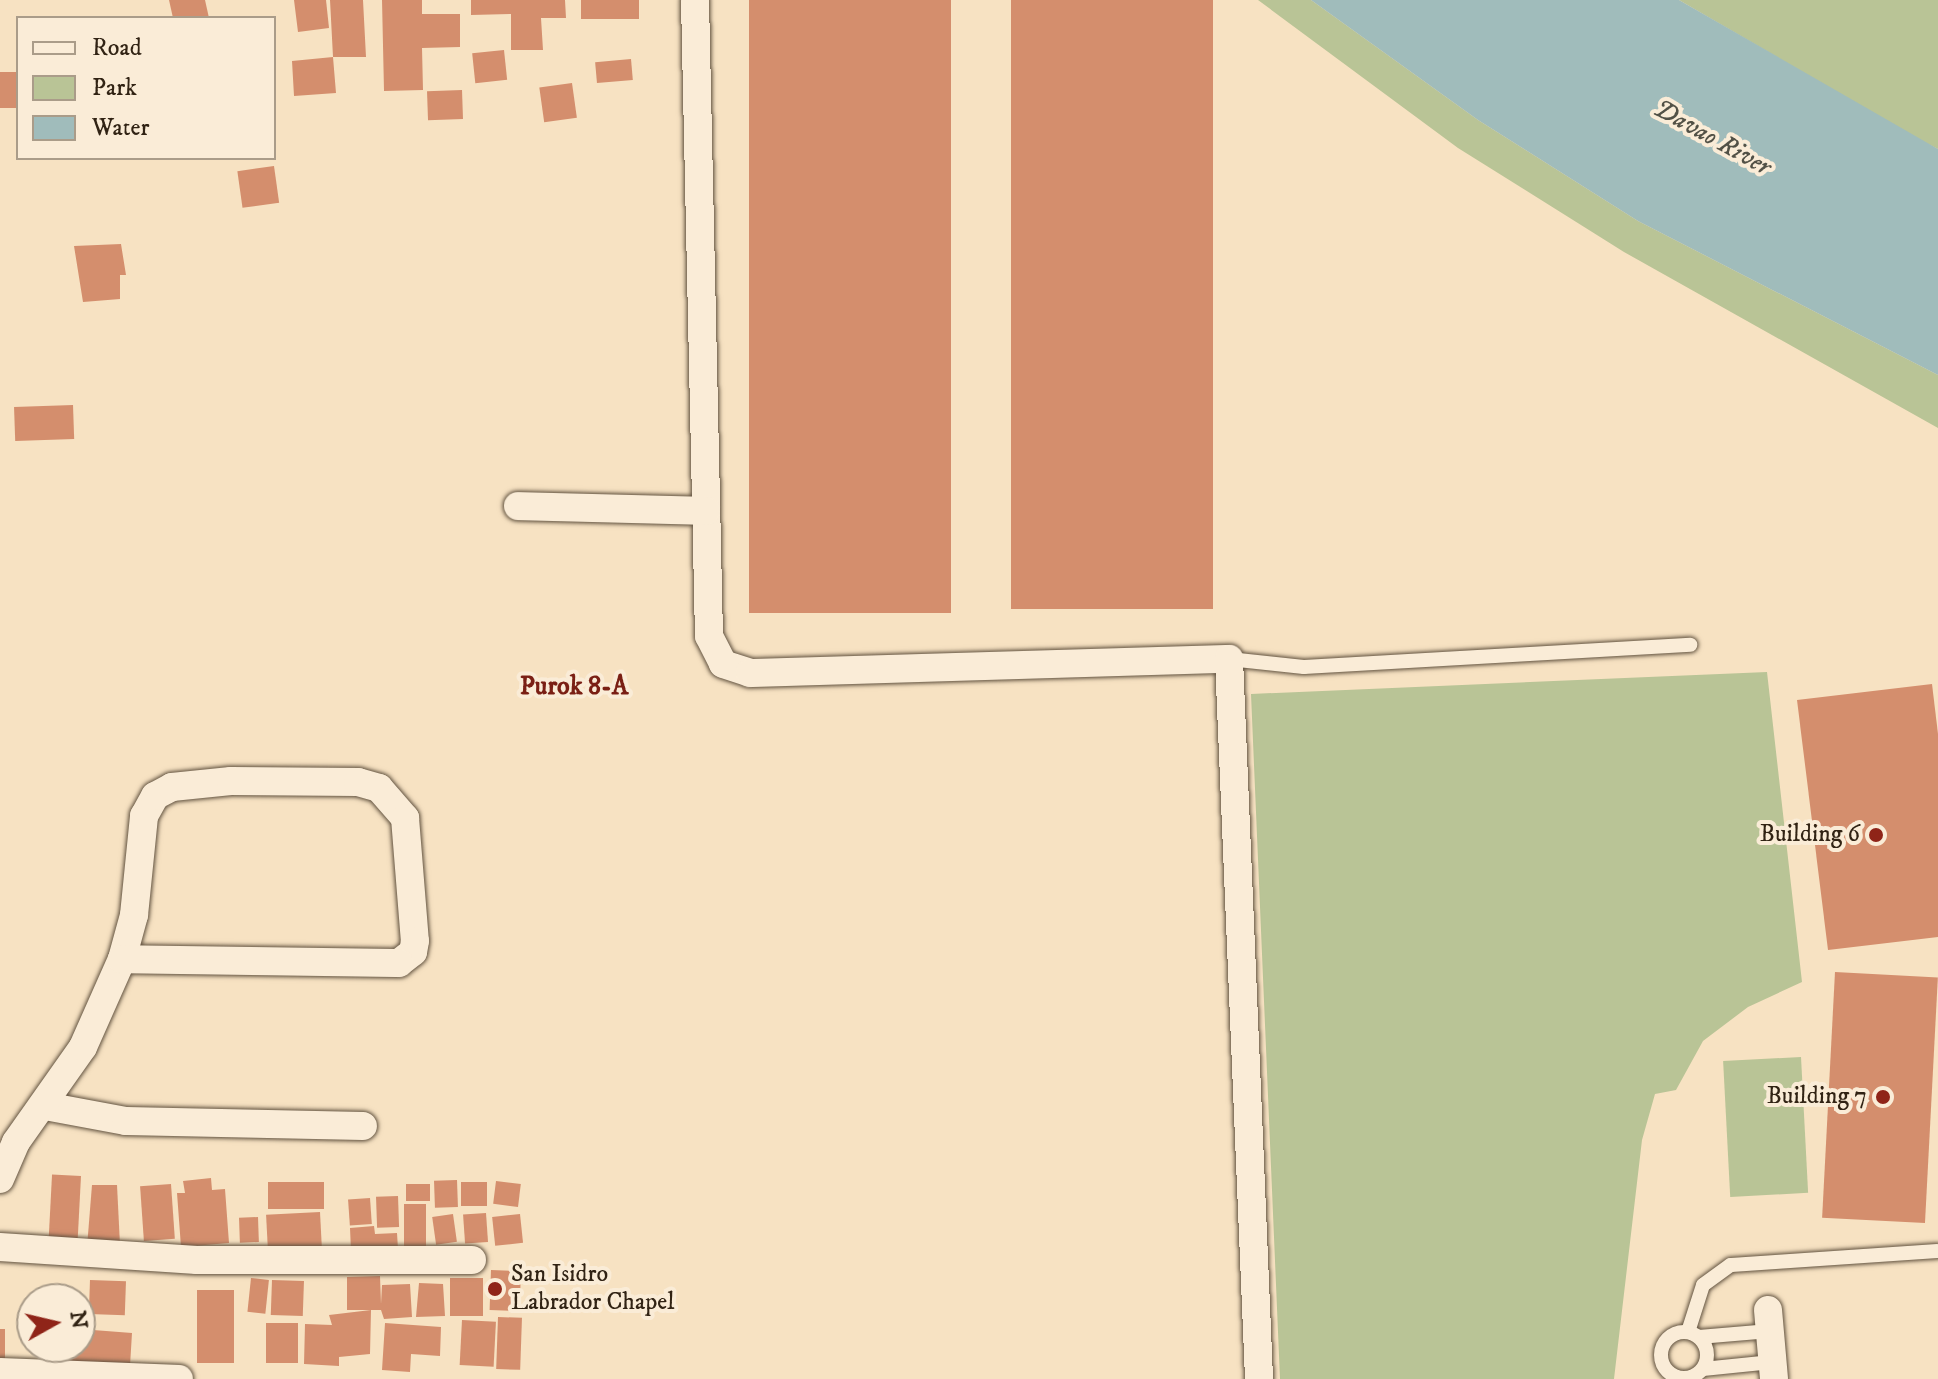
<!DOCTYPE html>
<html>
<head>
<meta charset="utf-8">
<style>
  body { margin:0 }
  #map { position:relative; width:1938px; height:1379px; overflow:hidden; background:#f7e2c2; font-family:"IM FELL DW Pica",serif }
  div>[style] { position:absolute }
  [style*='--x'] { left:calc(var(--x)*1px); top:calc(var(--y)*1px); width:calc(var(--w)*1px); rotate:calc(var(--a)*1deg) }
  .green>* { inset:0; background:#b9c496; transform-origin:0 0 }
  .water>* { inset:0; background:#a0bcbb }
  .building>* { inset:0; background:#d48e6d; transform-origin:0 0 }
  .roads { filter:drop-shadow(0 0 2px #625340) drop-shadow(0 0 2px #625340) }
  .lane>* { height:14px; margin:-7px; padding:0 7px; transform-origin:7px; border-radius:7px; background:#faecd7 }
  .lane>.ring { margin:-7px; padding:0; box-sizing:content-box; background:none; border:14px solid #faecd7; border-radius:50% }
  .street>* { height:28px; margin:-14px; padding:0 14px; transform-origin:14px; border-radius:14px; background:#faecd7 }
  .dots>* { width:22px; height:22px; translate:-50% -50%; box-sizing:border-box; border:4px solid #faecd7; border-radius:50% }
  span { translate:-50% -50%; white-space:nowrap; text-align:center; line-height:1.15; -webkit-text-stroke:8px #faecd7; paint-order:stroke }
  .poi-label { font-size:24px; color:#312314 }
  .right { translate:-100% -50%; text-align:right }
  .left { translate:0 -50%; text-align:left }
  .water-label { font-size:26px; color:#525146; font-style:italic }
  .neighbourhood-label { font-size:26px; color:#7a1f14; font-weight:700 }
  .legend { position:absolute; left:16px; top:16px; width:260px; height:144px; box-sizing:border-box; background:#faecd7; border:2px solid #aa9c89; margin:0; padding:10px 14px; list-style:none; font-size:24px; color:#312314 }
  .legend li { display:flex; align-items:center; gap:16px; height:40px }
  .legend b { width:40px; border:2px solid #aa9c89 }
  .north { position:absolute; left:16px; top:1283px; width:80px; height:80px; box-sizing:border-box; background:#faecd7; border:2px solid #aa9c89; border-radius:50%; rotate:82deg; font-size:22px; font-weight:700; line-height:32px; text-align:center; color:#312314 }
  .north::after { content:''; display:block; margin:auto; width:28px; height:36px; background:#8f2418; clip-path:polygon(50% 0,100% 100%,50% 72%,0 100%) }
</style>
</head>
<body>
<div id="map">
  <div class="green">
    <div style="clip-path:polygon(1258px 0,1311px 0,1478px 120px,1638px 221px,1938px 375px,1938px 428px,1624px 252px,1458px 148px)"></div>
    <div style="clip-path:polygon(1679px 0,1938px 0,1938px 149px,1916px 138px)"></div>
    <div style="clip-path:polygon(1767px 672px,1802px 982px,1748px 1007px,1703px 1041px,1676px 1090px,1655px 1094px,1642px 1140px,1614px 1379px,1280px 1379px,1251px 694px)"></div>
    <div style="left:1801px;top:1057px;width:136px;height:78px;rotate:87deg"></div>
  </div>
  <div class="water">
    <div style="clip-path:polygon(1311px 0,1679px 0,1938px 149px,1938px 375px,1638px 221px,1478px 120px)"></div>
  </div>
  <div class="building">
    <div style="clip-path:polygon(169px 0,205px 0,209px 18px,173px 18px)"></div>
    <div style="clip-path:polygon(294px 0,326px 0,329px 28px,298px 32px)"></div>
    <div style="clip-path:polygon(330px 0,363px 0,366px 57px,333px 57px,336px 93px,294px 96px,292px 61px,333px 57px)"></div>
    <div style="clip-path:polygon(382px 0,422px 0,422px 14px,460px 14px,460px 47px,422px 48px,423px 90px,384px 91px)"></div>
    <div style="clip-path:polygon(471px 0,565px 0,566px 18px,541px 18px,543px 50px,511px 50px,511px 14px,471px 15px)"></div>
    <div style="left:581px;top:0;width:58px;height:19px"></div>
    <div style="left:749px;top:0;width:202px;height:613px"></div>
    <div style="left:1011px;top:0;width:202px;height:609px"></div>
    <div style="left:504px;top:50px;width:30px;height:32px;rotate:84deg"></div>
    <div style="left:631px;top:59px;width:21px;height:36px;rotate:85deg"></div>
    <div style="left:18px;top:72px;width:36px;height:18px;rotate:90deg"></div>
    <div style="left:572px;top:83px;width:35px;height:33px;rotate:82deg"></div>
    <div style="left:462px;top:90px;width:29px;height:35px;rotate:88deg"></div>
    <div style="left:274px;top:166px;width:37px;height:37px;rotate:82deg"></div>
    <div style="clip-path:polygon(121px 244px,126px 275px,120px 275px,120px 299px,83px 302px,74px 246px)"></div>
    <div style="left:73px;top:405px;width:34px;height:59px;rotate:88deg"></div>
    <div style="clip-path:polygon(1932px 684px,1938px 734px,1938px 937px,1828px 950px,1797px 700px)"></div>
    <div style="left:1835px;top:972px;width:103px;height:246px;rotate:3deg"></div>
    <div style="left:81px;top:1176px;width:67px;height:29px;rotate:93deg"></div>
    <div style="clip-path:polygon(211px 1178px,212px 1190px,225px 1189px,229px 1243px,181px 1247px,177px 1193px,185px 1193px,183px 1181px)"></div>
    <div style="left:457px;top:1180px;width:27px;height:23px;rotate:88deg"></div>
    <div style="left:496px;top:1181px;width:25px;height:23px;rotate:7deg"></div>
    <div style="left:268px;top:1182px;width:56px;height:27px"></div>
    <div style="left:487px;top:1182px;width:24px;height:26px;rotate:90deg"></div>
    <div style="left:171px;top:1184px;width:55px;height:31px;rotate:86deg"></div>
    <div style="left:406px;top:1184px;width:24px;height:17px"></div>
    <div style="clip-path:polygon(92px 1185px,117px 1185px,120px 1245px,87px 1247px)"></div>
    <div style="left:398px;top:1196px;width:31px;height:22px;rotate:88deg"></div>
    <div style="left:370px;top:1198px;width:26px;height:22px;rotate:86deg"></div>
    <div style="left:426px;top:1204px;width:46px;height:22px;rotate:90deg"></div>
    <div style="left:320px;top:1212px;width:37px;height:54px;rotate:87deg"></div>
    <div style="left:486px;top:1213px;width:29px;height:23px;rotate:86deg"></div>
    <div style="left:453px;top:1214px;width:28px;height:21px;rotate:82deg"></div>
    <div style="left:520px;top:1214px;width:29px;height:28px;rotate:84deg"></div>
    <div style="left:258px;top:1217px;width:25px;height:19px;rotate:88deg"></div>
    <div style="clip-path:polygon(374px 1226px,375px 1234px,397px 1233px,398px 1249px,351px 1251px,350px 1228px)"></div>
    <div style="left:491px;top:1270px;width:30px;height:40px;rotate:2deg"></div>
    <div style="clip-path:polygon(380px 1276px,381px 1304px,382px 1285px,410px 1284px,412px 1317px,384px 1319px,381px 1310px,371px 1310px,370px 1354px,339px 1357px,339px 1366px,304px 1364px,305px 1324px,332px 1325px,329px 1315px,371px 1310px,347px 1310px,347px 1277px)"></div>
    <div style="left:251px;top:1278px;width:18px;height:34px;rotate:6deg"></div>
    <div style="left:450px;top:1278px;width:33px;height:38px"></div>
    <div style="left:90px;top:1280px;width:36px;height:34px;rotate:2deg"></div>
    <div style="left:272px;top:1280px;width:32px;height:35px;rotate:2deg"></div>
    <div style="clip-path:polygon(419px 1283px,443px 1284px,445px 1316px,416px 1317px)"></div>
    <div style="left:197px;top:1290px;width:37px;height:73px"></div>
    <div style="left:498px;top:1317px;width:24px;height:52px;rotate:2deg"></div>
    <div style="left:462px;top:1320px;width:34px;height:45px;rotate:3deg"></div>
    <div style="left:266px;top:1323px;width:32px;height:40px"></div>
    <div style="clip-path:polygon(385px 1323px,441px 1327px,440px 1356px,411px 1354px,410px 1372px,382px 1370px)"></div>
    <div style="left:0;top:1329px;width:5px;height:38px"></div>
    <div style="clip-path:polygon(80px 1329px,132px 1333px,130px 1366px,61px 1360px,62px 1347px,80px 1347px)"></div>
  </div>
  <div class="roads">
    <div class="lane">
      <div style="--x:1229;--y:659;--w:75;--a:6.1"></div>
      <div style="--x:1304;--y:667;--w:387;--a:-3.3"></div>
      <div class="ring" style="left:1661px;top:1332px;width:32px;height:32px"></div>
      <div style="--x:1688;--y:1332;--w:49;--a:-72.3"></div>
      <div style="--x:1703;--y:1285;--w:34;--a:-36"></div>
      <div style="--x:1731;--y:1265;--w:207;--a:-3.9"></div>
      <div style="--x:1699;--y:1337;--w:71;--a:-4.8"></div>
      <div style="--x:1703;--y:1369;--w:69;--a:-5.8"></div>
    </div>
    <div class="street">
      <div style="--x:695;--y:0;--w:636;--a:88.74"></div>
      <div style="--x:709;--y:636;--w:31;--a:63"></div>
      <div style="--x:723;--y:664;--w:28;--a:18"></div>
      <div style="--x:750;--y:673;--w:479;--a:-1.7"></div>
      <div style="--x:1229;--y:659;--w:721;--a:87.61"></div>
      <div style="--x:518;--y:506;--w:188;--a:1.5"></div>
      <div style="--x:45;--y:1106;--w:82;--a:10.5"></div>
      <div style="--x:126;--y:1121;--w:237;--a:1.2"></div>
      <div style="--x:0;--y:1179;--w:40;--a:-66.6"></div>
      <div style="--x:16;--y:1142;--w:116;--a:-54.8"></div>
      <div style="--x:83;--y:1047;--w:96;--a:-66.1"></div>
      <div style="--x:122;--y:959;--w:46;--a:-74.7"></div>
      <div style="--x:134;--y:915;--w:100;--a:-84.2"></div>
      <div style="--x:144;--y:816;--w:23;--a:-61"></div>
      <div style="--x:155;--y:796;--w:19;--a:-28"></div>
      <div style="--x:172;--y:787;--w:59;--a:-5.8"></div>
      <div style="--x:231;--y:781;--w:127;--a:0.5"></div>
      <div style="--x:358;--y:782;--w:22;--a:16"></div>
      <div style="--x:379;--y:788;--w:40;--a:49"></div>
      <div style="--x:405;--y:818;--w:123;--a:85.4"></div>
      <div style="--x:415;--y:941;--w:11;--a:100"></div>
      <div style="--x:413;--y:952;--w:18;--a:142"></div>
      <div style="--x:399;--y:963;--w:277;--a:-179.2"></div>
      <div style="--x:0;--y:1247;--w:197;--a:3.8"></div>
      <div style="--x:197;--y:1260;--w:275;--a:0"></div>
      <div style="--x:1768;--y:1310;--w:69;--a:85"></div>
      <div style="--x:0;--y:1372;--w:179;--a:2.2"></div>
    </div>
  </div>
  <div class="dots">
    <div style="left:1876px;top:835px;background:#8f2418"></div>
    <div style="left:1883px;top:1097px;background:#8f2418"></div>
    <div style="left:495px;top:1289px;background:#8f2418"></div>
  </div>
  <div class="poi-label">
    <span class="right" style="left:1860px;top:835px">Building 6</span>
    <span class="right" style="left:1867px;top:1097px">Building 7</span>
    <span class="left" style="left:511px;top:1289px">San Isidro<br>Labrador Chapel</span>
  </div>
  <div class="water-label">
    <span style="left:1712px;top:138px;rotate:29deg">Davao River</span>
  </div>
  <div class="neighbourhood-label">
    <span style="left:574px;top:687px">Purok 8-A</span>
  </div>
  <ul class="legend">
  <li><b style="height:10px;background:#faecd7"></b>Road</li>
  <li><b style="height:22px;background:#b9c496"></b>Park</li>
  <li><b style="height:22px;background:#a0bcbb"></b>Water</li>
  </ul>
  <div class="north">N</div>
</div>
</body>
</html>
